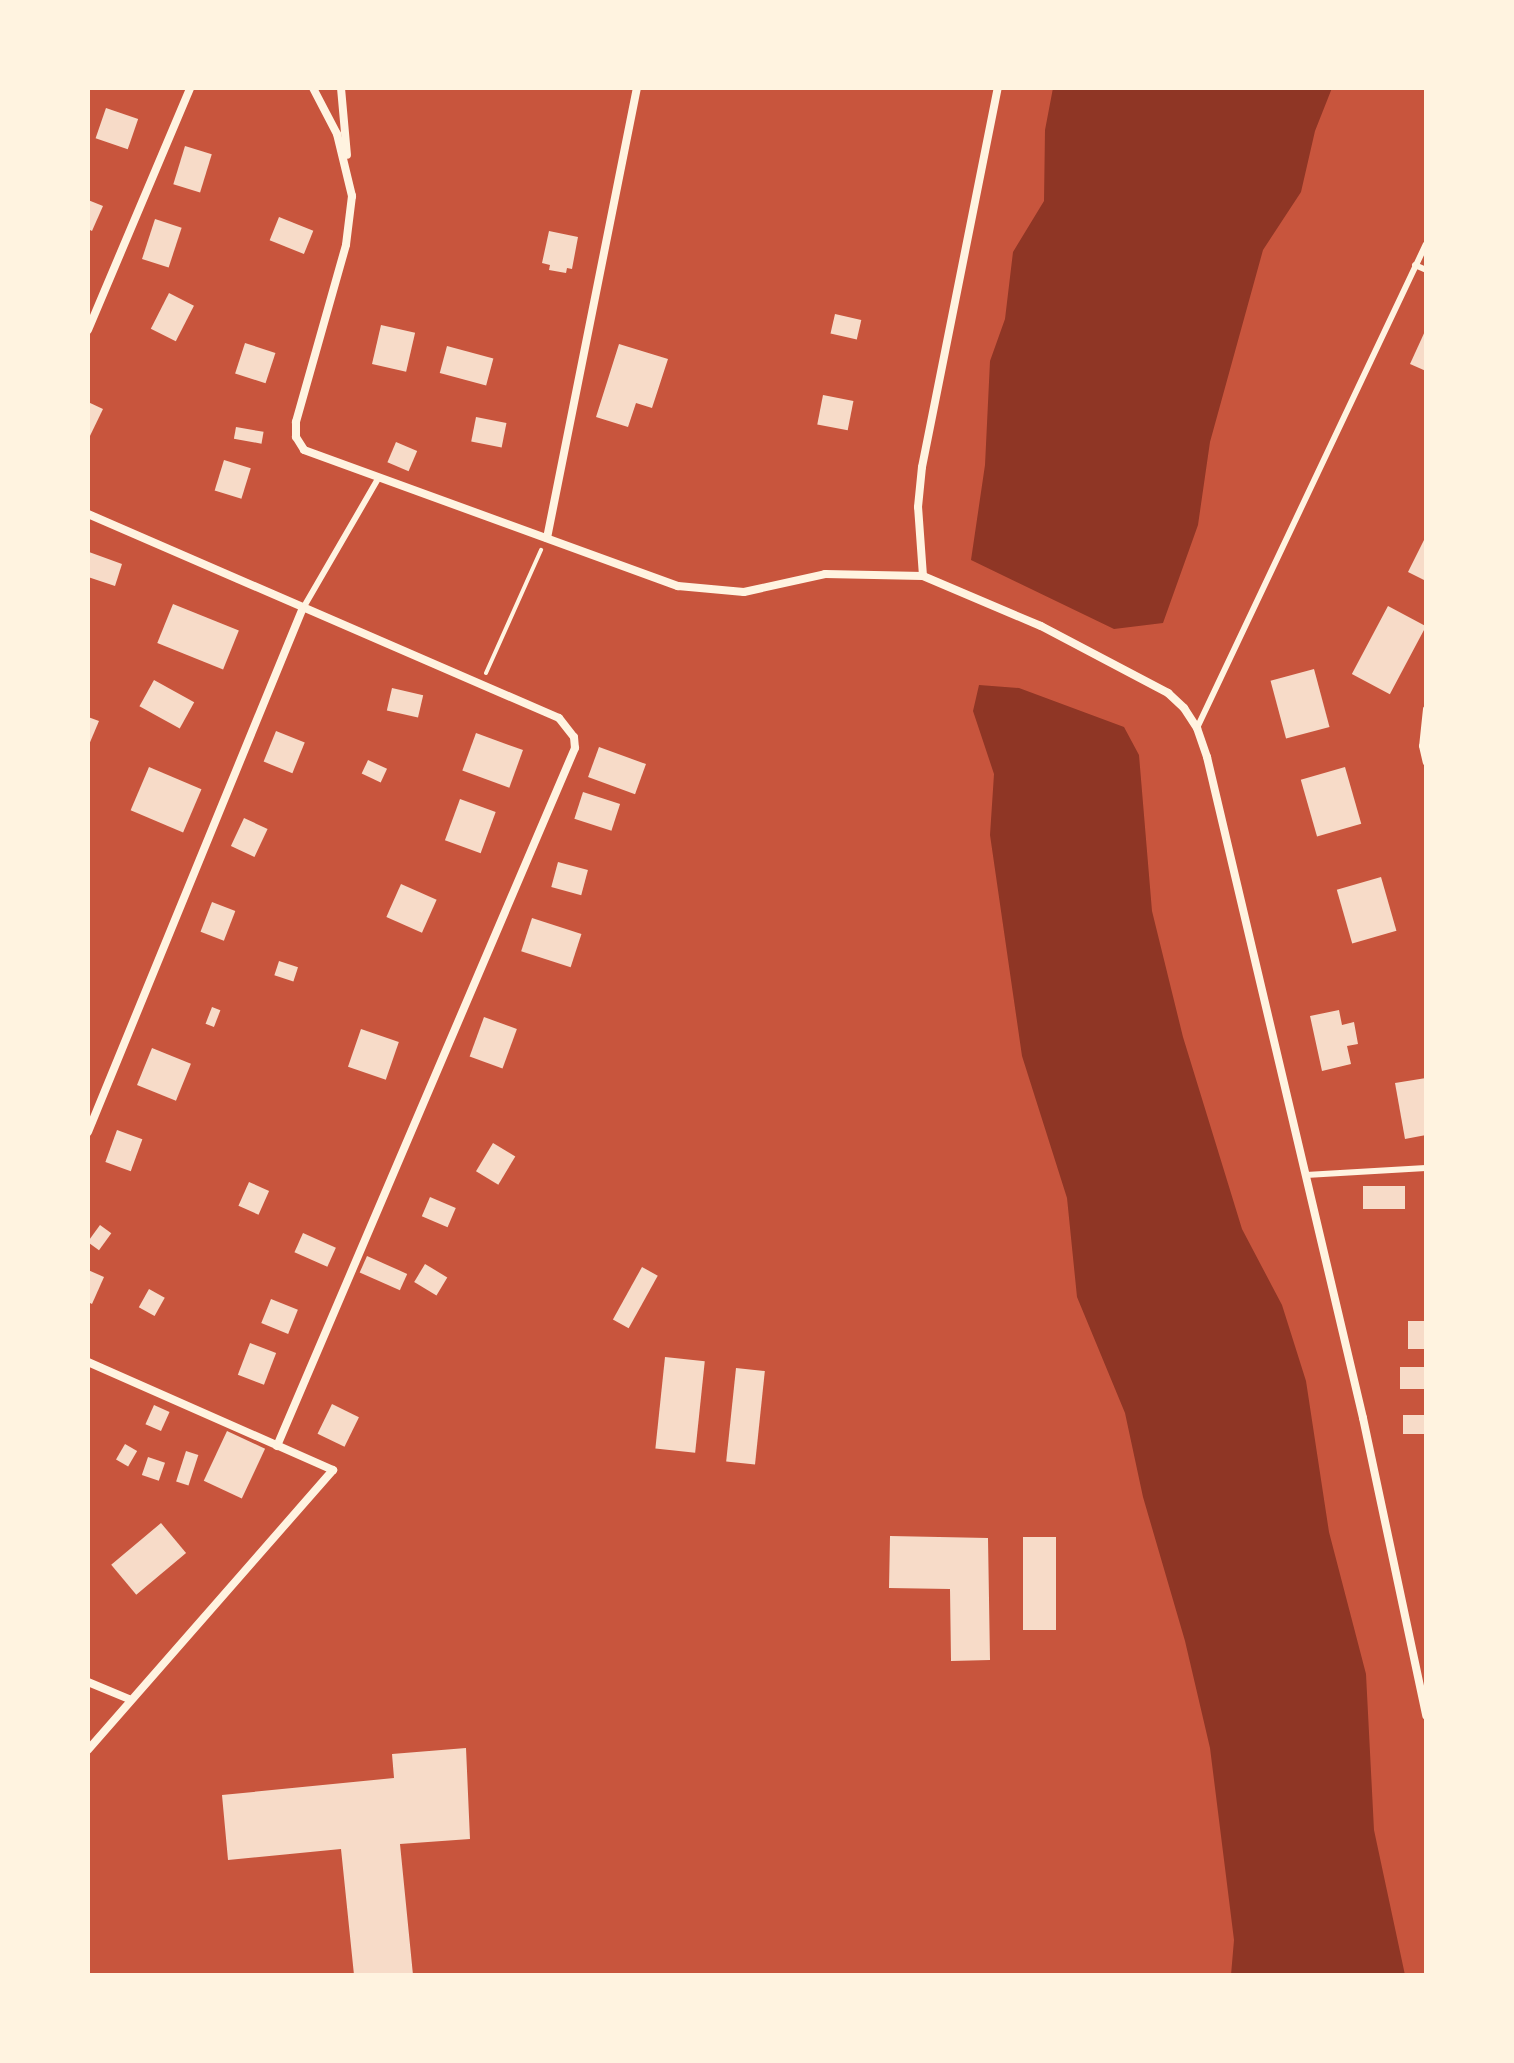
<!DOCTYPE html>
<html>
<head>
<meta charset="utf-8">
<style>
  body { margin:0 }
  #map { position:relative; width:1514px; height:2063px; overflow:hidden; background:#c8553d; font-family:"Libre Baskerville",serif }
  div>[style] { position:absolute }
  [style*='--x'] { left:calc(var(--x)*1px); top:calc(var(--y)*1px); width:calc(var(--w)*1px); rotate:calc(var(--a)*1deg) }
  .water>* { inset:0; background:#8f3625 }
  .building>* { inset:0; background:#f7dbc8; transform-origin:0 0 }
  .path>* { height:4px; margin:-2px; padding:0 2px; transform-origin:2px; border-radius:2px; background:#fff3e0 }
  .service>* { height:6px; margin:-3px; padding:0 3px; transform-origin:3px; border-radius:3px; background:#fff3e0 }
  .minor>* { height:8px; margin:-4px; padding:0 4px; transform-origin:4px; border-radius:4px; background:#fff3e0 }
  span { translate:-50% -50%; white-space:nowrap; text-align:center; line-height:1.15; -webkit-text-stroke:8px #fff3e0; paint-order:stroke }
  .frame { position:absolute; inset:0; border:90px solid #fff3e0; pointer-events:none }
</style>
</head>
<body>
<div id="map">
  <div class="water">
    <div style="clip-path:polygon(1053px 88px,1332px 88px,1315px 131px,1301px 192px,1263px 250px,1210px 442px,1198px 525px,1163px 623px,1114px 629px,971px 560px,985px 465px,990px 361px,1005px 319px,1013px 252px,1044px 201px,1045px 130px)"></div>
    <div style="clip-path:polygon(979px 685px,1019px 688px,1124px 727px,1139px 755px,1152px 911px,1183px 1037px,1242px 1229px,1282px 1305px,1306px 1381px,1329px 1532px,1366px 1674px,1374px 1830px,1405px 1975px,1231px 1975px,1234px 1940px,1210px 1748px,1185px 1641px,1143px 1497px,1125px 1413px,1077px 1297px,1067px 1198px,1022px 1056px,990px 835px,994px 774px,973px 711px)"></div>
  </div>
  <div class="building">
    <div style="left:106px;top:108px;width:34px;height:32px;rotate:19deg"></div>
    <div style="left:185px;top:146px;width:28px;height:40px;rotate:17deg"></div>
    <div style="clip-path:polygon(88px 200px,103px 206px,92px 231px,88px 229px)"></div>
    <div style="left:279px;top:217px;width:37px;height:25px;rotate:22deg"></div>
    <div style="left:155px;top:219px;width:28px;height:42px;rotate:18deg"></div>
    <div style="clip-path:polygon(549px 231px,578px 237px,572px 269px,567px 268px,566px 273px,549px 270px,550px 265px,542px 263px)"></div>
    <div style="left:169px;top:293px;width:28px;height:40px;rotate:27deg"></div>
    <div style="left:835px;top:314px;width:27px;height:20px;rotate:13deg"></div>
    <div style="left:381px;top:325px;width:35px;height:40px;rotate:13deg"></div>
    <div style="clip-path:polygon(1426px 329px,1426px 371px,1410px 364px)"></div>
    <div style="left:245px;top:343px;width:32px;height:32px;rotate:18deg"></div>
    <div style="clip-path:polygon(619px 344px,668px 359px,652px 408px,636px 403px,628px 427px,596px 417px)"></div>
    <div style="left:447px;top:346px;width:48px;height:28px;rotate:15deg"></div>
    <div style="left:823px;top:395px;width:31px;height:30px;rotate:11deg"></div>
    <div style="clip-path:polygon(88px 402px,103px 409px,88px 440px)"></div>
    <div style="left:476px;top:417px;width:31px;height:25px;rotate:11deg"></div>
    <div style="left:236px;top:427px;width:28px;height:12px;rotate:10deg"></div>
    <div style="left:396px;top:442px;width:23px;height:22px;rotate:23deg"></div>
    <div style="left:224px;top:460px;width:28px;height:32px;rotate:17deg"></div>
    <div style="clip-path:polygon(1426px 536px,1426px 581px,1408px 572px)"></div>
    <div style="clip-path:polygon(89px 552px,122px 564px,115px 586px,88px 577px)"></div>
    <div style="left:173px;top:604px;width:71px;height:42px;rotate:22deg"></div>
    <div style="left:1388px;top:606px;width:43px;height:77px;rotate:28deg"></div>
    <div style="left:1314px;top:669px;width:60px;height:45px;rotate:75deg"></div>
    <div style="left:154px;top:680px;width:46px;height:30px;rotate:29deg"></div>
    <div style="left:392px;top:688px;width:32px;height:23px;rotate:13deg"></div>
    <div style="clip-path:polygon(88px 717px,99px 721px,88px 747px)"></div>
    <div style="left:276px;top:731px;width:31px;height:33px;rotate:22deg"></div>
    <div style="left:476px;top:733px;width:50px;height:40px;rotate:20deg"></div>
    <div style="left:599px;top:747px;width:50px;height:32px;rotate:20deg"></div>
    <div style="left:368px;top:760px;width:21px;height:15px;rotate:25deg"></div>
    <div style="left:149px;top:767px;width:57px;height:47px;rotate:23deg"></div>
    <div style="left:1345px;top:767px;width:59px;height:46px;rotate:74deg"></div>
    <div style="left:583px;top:792px;width:39px;height:28px;rotate:18deg"></div>
    <div style="left:460px;top:799px;width:38px;height:44px;rotate:20deg"></div>
    <div style="left:244px;top:818px;width:26px;height:31px;rotate:25deg"></div>
    <div style="left:558px;top:862px;width:31px;height:26px;rotate:15deg"></div>
    <div style="left:1381px;top:877px;width:56px;height:46px;rotate:74deg"></div>
    <div style="left:401px;top:884px;width:39px;height:36px;rotate:24deg"></div>
    <div style="left:212px;top:902px;width:25px;height:32px;rotate:21deg"></div>
    <div style="left:532px;top:918px;width:52px;height:35px;rotate:18deg"></div>
    <div style="left:279px;top:961px;width:20px;height:15px;rotate:18deg"></div>
    <div style="left:212px;top:1007px;width:9px;height:18px;rotate:21deg"></div>
    <div style="clip-path:polygon(1339px 1010px,1342px 1025px,1354px 1022px,1358px 1044px,1347px 1046px,1351px 1064px,1322px 1071px,1310px 1016px)"></div>
    <div style="left:484px;top:1017px;width:35px;height:42px;rotate:20deg"></div>
    <div style="left:361px;top:1029px;width:40px;height:40px;rotate:19deg"></div>
    <div style="left:152px;top:1048px;width:42px;height:40px;rotate:22deg"></div>
    <div style="clip-path:polygon(1426px 1078px,1426px 1135px,1405px 1139px,1395px 1083px)"></div>
    <div style="left:117px;top:1130px;width:27px;height:34px;rotate:20deg"></div>
    <div style="left:493px;top:1143px;width:26px;height:33px;rotate:31deg"></div>
    <div style="left:249px;top:1182px;width:22px;height:26px;rotate:24deg"></div>
    <div style="left:1405px;top:1186px;width:23px;height:42px;rotate:90deg"></div>
    <div style="left:430px;top:1197px;width:28px;height:21px;rotate:23deg"></div>
    <div style="left:100px;top:1225px;width:14px;height:21px;rotate:36deg"></div>
    <div style="left:303px;top:1233px;width:36px;height:21px;rotate:24deg"></div>
    <div style="left:367px;top:1256px;width:44px;height:18px;rotate:24deg"></div>
    <div style="left:425px;top:1264px;width:26px;height:21px;rotate:31deg"></div>
    <div style="left:642px;top:1267px;width:18px;height:60px;rotate:29deg"></div>
    <div style="clip-path:polygon(88px 1270px,104px 1277px,92px 1304px,88px 1302px)"></div>
    <div style="left:149px;top:1289px;width:18px;height:21px;rotate:29deg"></div>
    <div style="left:271px;top:1299px;width:29px;height:26px;rotate:22deg"></div>
    <div style="left:1408px;top:1321px;width:18px;height:28px"></div>
    <div style="left:250px;top:1343px;width:28px;height:34px;rotate:21deg"></div>
    <div style="left:665px;top:1357px;width:40px;height:92px;rotate:6deg"></div>
    <div style="left:1400px;top:1367px;width:26px;height:22px"></div>
    <div style="left:736px;top:1368px;width:29px;height:94px;rotate:6deg"></div>
    <div style="left:332px;top:1404px;width:30px;height:33px;rotate:26deg"></div>
    <div style="left:154px;top:1405px;width:17px;height:21px;rotate:24deg"></div>
    <div style="left:1403px;top:1415px;width:23px;height:19px"></div>
    <div style="left:227px;top:1431px;width:42px;height:55px;rotate:25deg"></div>
    <div style="left:125px;top:1444px;width:14px;height:18px;rotate:30deg"></div>
    <div style="left:186px;top:1451px;width:13px;height:32px;rotate:18deg"></div>
    <div style="left:148px;top:1457px;width:18px;height:19px;rotate:19deg"></div>
    <div style="left:161px;top:1523px;width:39px;height:65px;rotate:50deg"></div>
    <div style="clip-path:polygon(890px 1536px,988px 1538px,990px 1660px,951px 1661px,950px 1589px,889px 1588px)"></div>
    <div style="left:1023px;top:1537px;width:33px;height:93px"></div>
    <div style="clip-path:polygon(466px 1748px,470px 1839px,400px 1844px,413px 1975px,354px 1975px,341px 1849px,228px 1860px,222px 1795px,394px 1778px,392px 1754px)"></div>
  </div>
  <div class="path">
    <div style="--x:486;--y:673;--w:135;--a:-65.9"></div>
  </div>
  <div class="service">
    <div style="--x:1415;--y:265;--w:12;--a:24"></div>
    <div style="--x:302;--y:610;--w:151;--a:-59.9"></div>
    <div style="--x:1426;--y:709;--w:37;--a:96"></div>
    <div style="--x:1422;--y:746;--w:17;--a:77"></div>
    <div style="--x:1197;--y:728;--w:535;--a:-64.68"></div>
    <div style="--x:1306;--y:1175;--w:120;--a:-3.3"></div>
  </div>
  <div class="minor">
    <div style="--x:313;--y:88;--w:52;--a:62.4"></div>
    <div style="--x:337;--y:134;--w:64;--a:76.4"></div>
    <div style="--x:352;--y:196;--w:49;--a:97"></div>
    <div style="--x:346;--y:245;--w:184;--a:105.8"></div>
    <div style="--x:296;--y:422;--w:15;--a:90"></div>
    <div style="--x:296;--y:437;--w:15;--a:58"></div>
    <div style="--x:304;--y:450;--w:398;--a:20"></div>
    <div style="--x:678;--y:586;--w:66;--a:5.2"></div>
    <div style="--x:744;--y:592;--w:83;--a:-12.5"></div>
    <div style="--x:825;--y:574;--w:98;--a:1.2"></div>
    <div style="--x:923;--y:576;--w:128;--a:23"></div>
    <div style="--x:1041;--y:626;--w:144;--a:27.8"></div>
    <div style="--x:1168;--y:693;--w:22;--a:43"></div>
    <div style="--x:1184;--y:708;--w:24;--a:57"></div>
    <div style="--x:1197;--y:728;--w:31;--a:71"></div>
    <div style="--x:1207;--y:757;--w:679;--a:76.72"></div>
    <div style="--x:1363;--y:1418;--w:304;--a:78"></div>
    <div style="--x:341;--y:88;--w:67;--a:84.9"></div>
    <div style="--x:88;--y:330;--w:263;--a:-67.1"></div>
    <div style="--x:88;--y:514;--w:513;--a:23.42"></div>
    <div style="--x:559;--y:718;--w:24;--a:52"></div>
    <div style="--x:574;--y:737;--w:11;--a:85"></div>
    <div style="--x:575;--y:748;--w:759;--a:113.12"></div>
    <div style="--x:547;--y:538;--w:459;--a:-78.7"></div>
    <div style="--x:923;--y:576;--w:69;--a:-94.1"></div>
    <div style="--x:918;--y:507;--w:40;--a:-84.3"></div>
    <div style="--x:922;--y:467;--w:387;--a:-78.7"></div>
    <div style="--x:88;--y:1132;--w:564;--a:-67.71"></div>
    <div style="--x:88;--y:1362;--w:268;--a:23.8"></div>
    <div style="--x:333;--y:1470;--w:372;--a:131.2"></div>
    <div style="--x:88;--y:1682;--w:44;--a:22.5"></div>
  </div>
  <div class="frame"></div>
</div>
</body>
</html>
